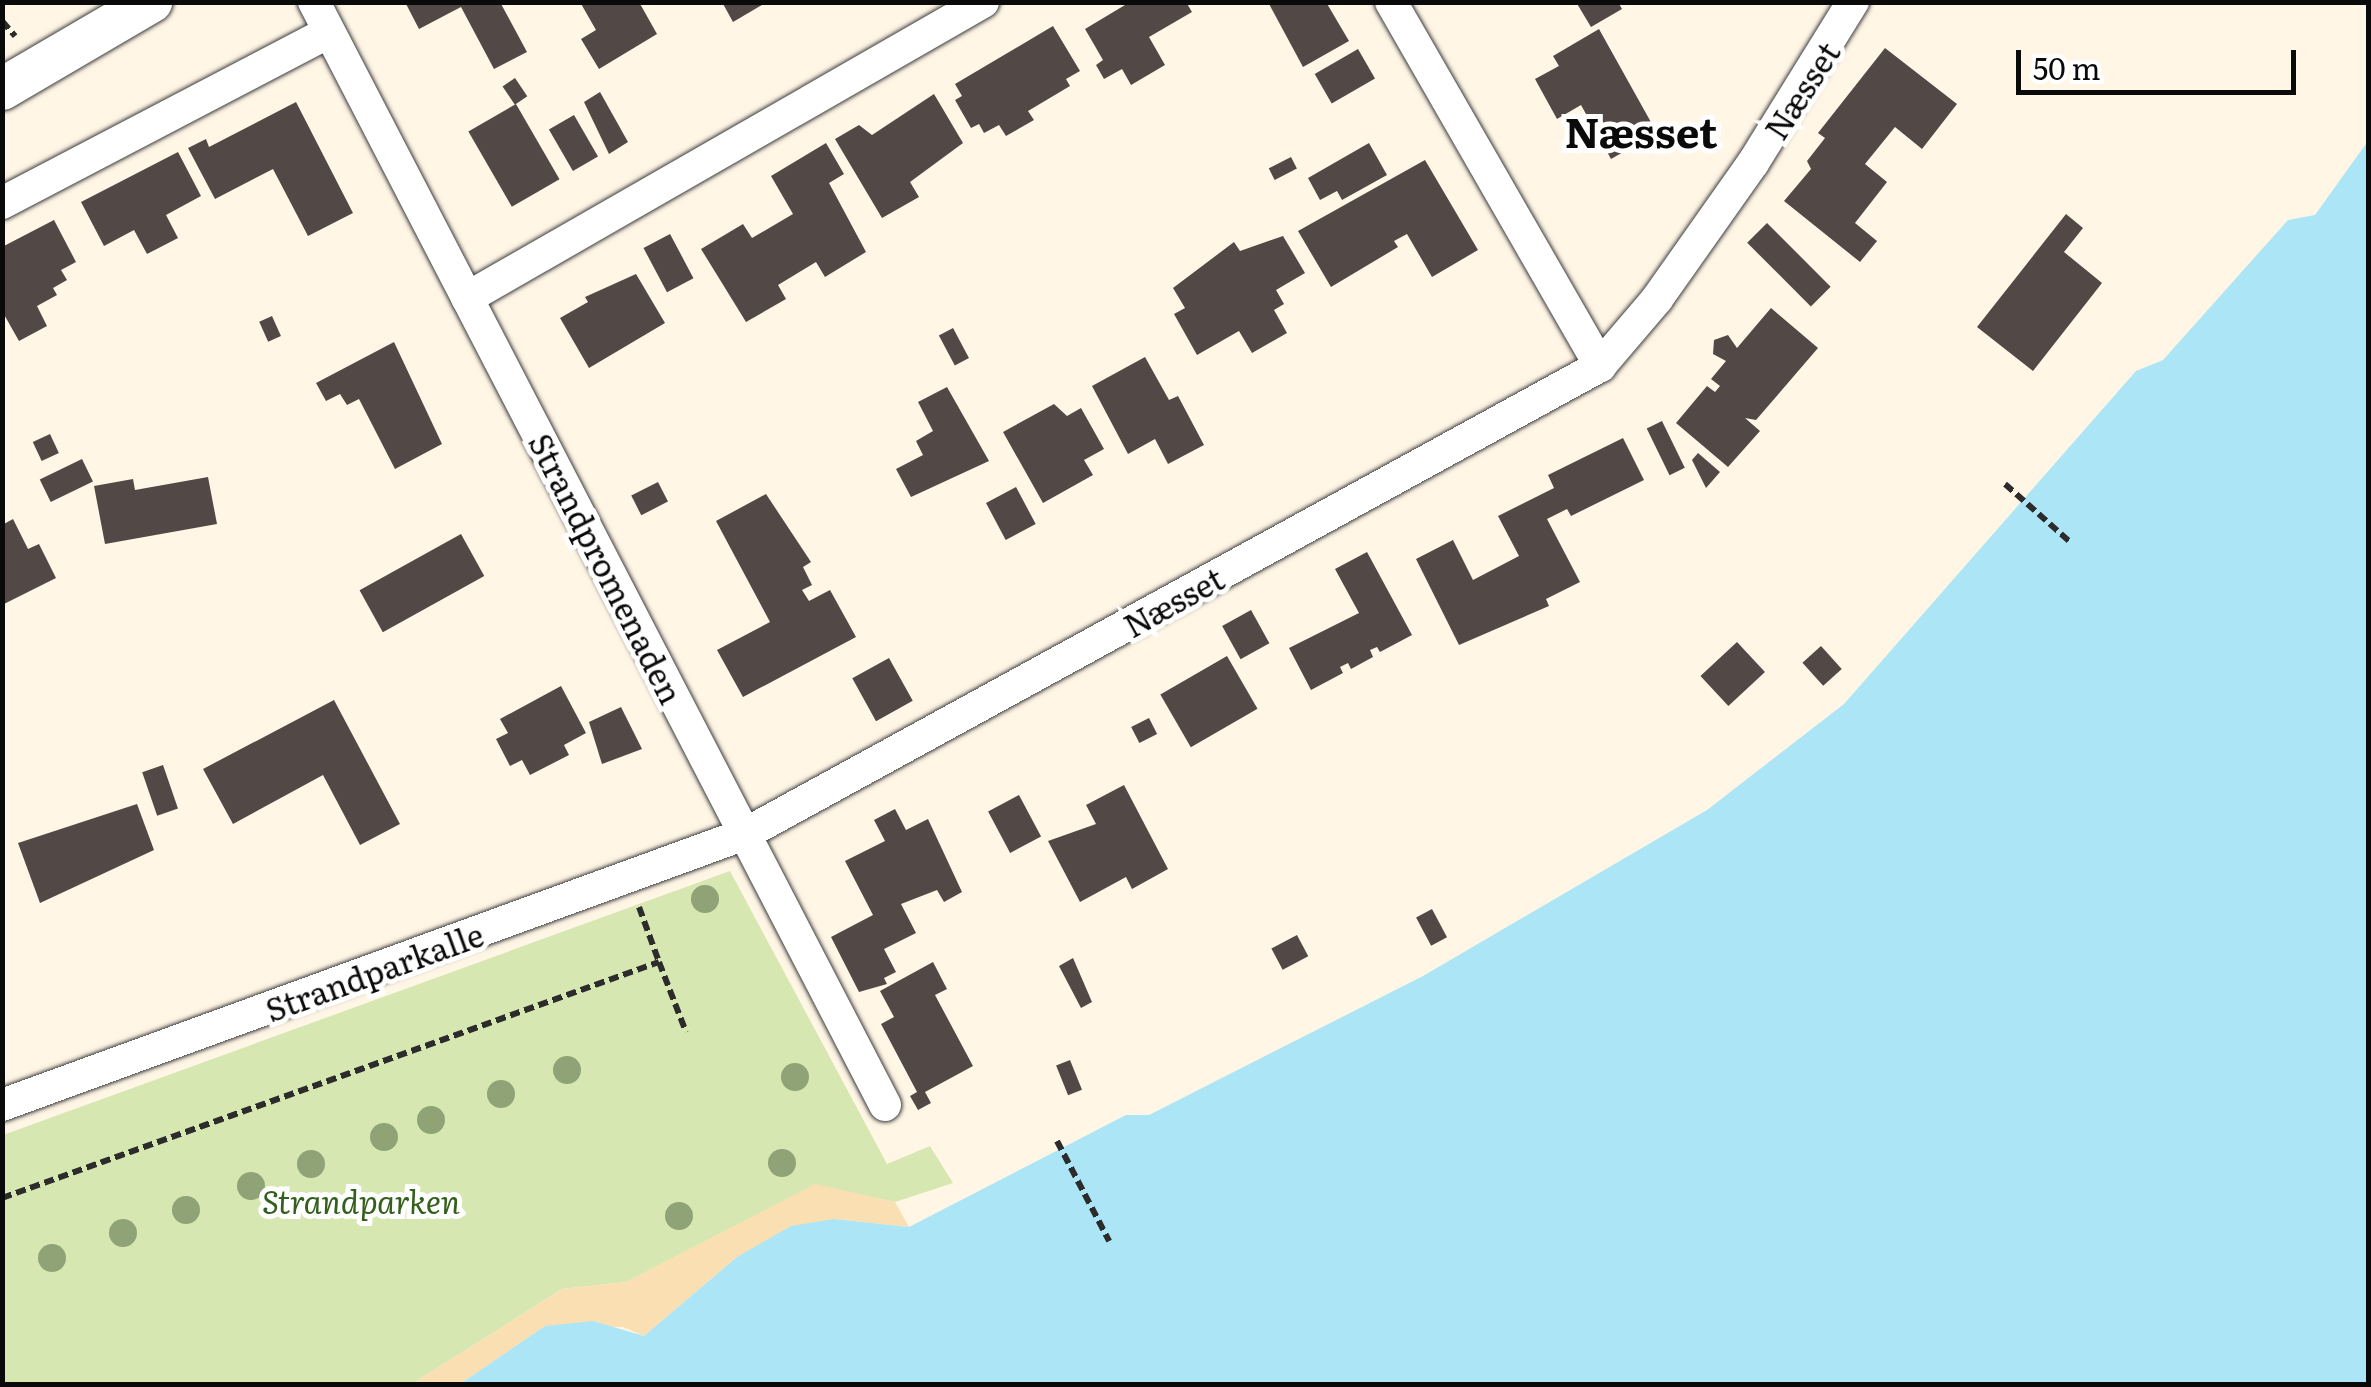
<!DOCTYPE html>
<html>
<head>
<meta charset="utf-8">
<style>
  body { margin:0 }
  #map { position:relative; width:2371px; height:1387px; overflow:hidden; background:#fff6e6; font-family:Literata,serif }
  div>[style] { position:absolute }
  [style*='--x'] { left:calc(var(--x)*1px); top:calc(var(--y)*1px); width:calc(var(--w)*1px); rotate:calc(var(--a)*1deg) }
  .green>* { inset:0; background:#d6e7b2 }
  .sand>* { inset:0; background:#fadfb3 }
  .water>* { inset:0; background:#ace5f5 }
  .building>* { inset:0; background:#524946; transform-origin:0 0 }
  .path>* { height:6px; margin-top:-3px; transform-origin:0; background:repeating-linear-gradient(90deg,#2c2c2c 0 10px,transparent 0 15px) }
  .roads { filter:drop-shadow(0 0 2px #3d3d3d) drop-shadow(0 0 2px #3d3d3d) }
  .minor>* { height:32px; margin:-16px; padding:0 16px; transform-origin:16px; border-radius:16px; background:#fff }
  .tertiary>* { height:42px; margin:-21px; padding:0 21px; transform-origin:21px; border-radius:21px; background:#fff }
  .trees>* { width:28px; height:28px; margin:-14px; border-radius:50%; background:#8fa377 }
  span { translate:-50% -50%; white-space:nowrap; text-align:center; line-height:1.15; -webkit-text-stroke:10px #fff; paint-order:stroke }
  .street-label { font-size:32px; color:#0a0a0a }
  .park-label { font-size:32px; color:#345f1c; font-style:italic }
  .district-label { font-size:42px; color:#0a0a0a; font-weight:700 }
  .frame { position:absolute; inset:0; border:5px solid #0a0a0a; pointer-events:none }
  .scale { position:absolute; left:2016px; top:50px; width:280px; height:45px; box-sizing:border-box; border:5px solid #0a0a0a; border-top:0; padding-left:12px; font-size:30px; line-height:35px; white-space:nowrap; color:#0a0a0a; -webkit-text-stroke:8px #fff; paint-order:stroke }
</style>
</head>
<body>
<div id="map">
  <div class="green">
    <div style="clip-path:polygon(730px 871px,887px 1164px,930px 1146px,953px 1183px,895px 1202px,815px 1185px,626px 1282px,562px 1289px,412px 1384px,3px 1384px,3px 1135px)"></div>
  </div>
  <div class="sand">
    <div style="clip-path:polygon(815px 1184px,895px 1202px,909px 1227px,834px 1219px,737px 1257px,644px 1336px,623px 1327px,545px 1326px,460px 1384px,412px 1384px,562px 1289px,626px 1282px)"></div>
  </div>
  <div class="water">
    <div style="clip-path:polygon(2368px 141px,2368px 1384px,460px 1384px,545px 1326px,593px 1321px,644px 1336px,737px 1257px,791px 1226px,834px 1219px,909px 1227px,1126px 1115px,1149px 1115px,1423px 976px,1707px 810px,1844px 704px,2136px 371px,2163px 360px,2288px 220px,2315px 215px)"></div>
  </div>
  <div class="building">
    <div style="clip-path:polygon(405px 2px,500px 2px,527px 52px,494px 69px,461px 7px,419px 29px)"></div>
    <div style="clip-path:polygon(580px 2px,639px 2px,657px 34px,599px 69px,581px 39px,596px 30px)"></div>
    <div style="clip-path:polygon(722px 2px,767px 2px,733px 22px)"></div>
    <div style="clip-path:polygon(1130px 2px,1186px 2px,1192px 12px,1149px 37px,1165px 65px,1131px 85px,1122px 69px,1104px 79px,1096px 65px,1103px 60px,1085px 29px)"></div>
    <div style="clip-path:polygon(1268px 2px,1326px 2px,1349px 41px,1303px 67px)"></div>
    <div style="clip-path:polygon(1576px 2px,1618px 2px,1622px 9px,1591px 27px)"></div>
    <div style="clip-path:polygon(1053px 26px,1080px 71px,1066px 79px,1070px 86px,1028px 111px,1034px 120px,1006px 136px,999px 125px,984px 133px,979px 124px,971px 128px,955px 100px,962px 96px,955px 84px)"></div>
    <div style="clip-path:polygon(1599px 29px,1657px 133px,1611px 159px,1581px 105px,1557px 119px,1535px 79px,1559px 66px,1553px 56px)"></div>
    <div style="clip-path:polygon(1885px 48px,1957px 104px,1922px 149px,1895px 127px,1865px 164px,1887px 182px,1855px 223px,1877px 241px,1860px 262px,1784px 201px,1811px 169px,1807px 161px,1825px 138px,1818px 133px)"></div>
    <div style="left:1358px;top:49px;width:34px;height:50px;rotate:60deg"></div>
    <div style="left:515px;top:78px;width:22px;height:15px;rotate:56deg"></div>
    <div style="clip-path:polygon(600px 92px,628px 142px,609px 154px,584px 102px)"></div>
    <div style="clip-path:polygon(934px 94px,963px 143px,910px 182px,919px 197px,882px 218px,835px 139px,859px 125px,872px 135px)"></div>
    <div style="clip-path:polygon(296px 102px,353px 213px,308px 236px,273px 169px,215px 199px,188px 148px,206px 139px,209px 147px)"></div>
    <div style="left:516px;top:104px;width:87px;height:55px;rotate:60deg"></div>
    <div style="left:574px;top:115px;width:48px;height:29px;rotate:60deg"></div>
    <div style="clip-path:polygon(826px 143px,844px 174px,829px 183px,866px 252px,825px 277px,816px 262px,778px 285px,786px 299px,746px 322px,701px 249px,743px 224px,752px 238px,793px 214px,771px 176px)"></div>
    <div style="clip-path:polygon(1369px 143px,1387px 175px,1342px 200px,1337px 191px,1320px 200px,1308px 178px)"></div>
    <div style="clip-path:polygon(178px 152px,201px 196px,166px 215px,178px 238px,147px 254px,134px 230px,104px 246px,81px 202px)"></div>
    <div style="left:1291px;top:157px;width:13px;height:25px;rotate:63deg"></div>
    <div style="clip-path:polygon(1425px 160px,1478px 250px,1432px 277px,1407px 234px,1394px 241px,1398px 247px,1331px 287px,1298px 231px)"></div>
    <div style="clip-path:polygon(2066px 214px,2083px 228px,2064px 252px,2102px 283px,2033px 371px,1977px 327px)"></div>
    <div style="clip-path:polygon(54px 220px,76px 262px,61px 270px,67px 280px,53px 288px,57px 295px,37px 306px,47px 326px,19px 341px,2px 311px,2px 247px)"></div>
    <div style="left:1767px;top:223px;width:90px;height:28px;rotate:45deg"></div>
    <div style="left:670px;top:234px;width:50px;height:30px;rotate:62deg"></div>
    <div style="clip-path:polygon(1283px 236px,1305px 273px,1276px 290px,1284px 304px,1274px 310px,1287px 333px,1252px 353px,1239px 331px,1197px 355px,1174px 314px,1185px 308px,1173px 288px,1234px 242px,1240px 251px)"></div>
    <div style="clip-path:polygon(636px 274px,665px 323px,589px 368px,560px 318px,588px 302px,585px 297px)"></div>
    <div style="clip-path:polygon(1771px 308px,1818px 348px,1756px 420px,1745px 418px,1760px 431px,1728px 467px,1676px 423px,1707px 386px,1715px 392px,1720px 386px,1711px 379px,1726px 361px,1713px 354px,1714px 340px,1728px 335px,1737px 348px)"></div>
    <div style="left:272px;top:316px;width:22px;height:14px;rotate:66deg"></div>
    <div style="left:953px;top:328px;width:34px;height:16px;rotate:62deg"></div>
    <div style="clip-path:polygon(394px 342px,442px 444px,395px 469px,359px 399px,347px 405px,340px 394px,326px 401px,316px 383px)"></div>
    <div style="clip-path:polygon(1145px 357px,1169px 400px,1178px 396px,1204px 445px,1168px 464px,1155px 439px,1128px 454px,1092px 386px)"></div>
    <div style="clip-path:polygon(947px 387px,989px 461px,911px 497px,896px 469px,923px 455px,916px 441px,933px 431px,918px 402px)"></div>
    <div style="clip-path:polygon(1054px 404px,1067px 416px,1081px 408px,1104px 449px,1084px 460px,1093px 475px,1043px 503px,1003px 432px)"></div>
    <div style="left:1662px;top:421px;width:52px;height:17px;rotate:64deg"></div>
    <div style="left:50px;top:434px;width:21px;height:19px;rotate:65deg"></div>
    <div style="clip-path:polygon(1623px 438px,1644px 480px,1571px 516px,1567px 509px,1547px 519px,1580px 582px,1546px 599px,1549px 606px,1459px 645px,1416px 559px,1453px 540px,1473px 580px,1519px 556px,1498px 516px,1554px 488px,1548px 475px)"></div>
    <div style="clip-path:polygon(1698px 453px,1720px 472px,1706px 488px,1692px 460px)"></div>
    <div style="left:82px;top:459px;width:25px;height:47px;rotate:64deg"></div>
    <div style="clip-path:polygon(208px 477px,217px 524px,105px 544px,94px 486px,133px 479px,135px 490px)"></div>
    <div style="left:658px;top:482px;width:22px;height:30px;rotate:63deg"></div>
    <div style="left:1016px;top:487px;width:42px;height:34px;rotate:62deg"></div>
    <div style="clip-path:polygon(766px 494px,811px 562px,803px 567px,812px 585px,802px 590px,809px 601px,830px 590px,856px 637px,743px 697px,717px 650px,770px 622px,716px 521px)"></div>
    <div style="clip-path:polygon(13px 519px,28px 549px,39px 544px,56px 578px,2px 605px,2px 525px)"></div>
    <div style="left:461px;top:534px;width:48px;height:116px;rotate:61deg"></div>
    <div style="clip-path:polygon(1367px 552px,1412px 635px,1380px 652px,1377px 647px,1370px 650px,1373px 657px,1351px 669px,1348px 663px,1340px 667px,1343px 673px,1311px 690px,1289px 648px,1359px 613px,1335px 569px)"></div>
    <div style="left:1251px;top:610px;width:38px;height:33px;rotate:61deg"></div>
    <div style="left:1737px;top:642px;width:41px;height:50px;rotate:47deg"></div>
    <div style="left:1821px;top:646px;width:31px;height:25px;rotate:48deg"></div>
    <div style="left:1227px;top:656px;width:61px;height:77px;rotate:60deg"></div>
    <div style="left:889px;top:658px;width:49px;height:42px;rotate:61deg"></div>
    <div style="clip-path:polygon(561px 686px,586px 733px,564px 745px,569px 755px,530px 775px,522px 760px,510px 766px,496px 739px,508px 733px,500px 719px)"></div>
    <div style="clip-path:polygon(334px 700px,400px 824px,360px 845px,323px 775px,233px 824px,203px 769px)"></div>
    <div style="clip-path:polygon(621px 707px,642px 749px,602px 764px,589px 722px)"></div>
    <div style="left:1149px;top:718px;width:18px;height:20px;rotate:63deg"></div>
    <div style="left:163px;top:765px;width:46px;height:22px;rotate:71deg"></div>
    <div style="clip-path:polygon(1124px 785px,1168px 869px,1132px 889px,1126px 877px,1080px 902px,1048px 841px,1096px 824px,1086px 805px)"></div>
    <div style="left:1019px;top:795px;width:47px;height:35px;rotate:62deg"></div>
    <div style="clip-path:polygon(137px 804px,154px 850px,40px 903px,18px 843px)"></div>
    <div style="clip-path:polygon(895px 809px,906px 830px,928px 819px,962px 892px,944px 902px,937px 890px,901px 904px,916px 933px,884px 949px,896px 972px,884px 978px,887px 984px,859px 992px,831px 937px,873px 915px,845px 861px,885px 841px,874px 820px)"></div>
    <div style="left:1432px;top:909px;width:32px;height:18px;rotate:62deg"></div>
    <div style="left:1297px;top:935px;width:24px;height:29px;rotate:62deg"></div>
    <div style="clip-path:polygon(1073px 958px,1092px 1002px,1081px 1008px,1059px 966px)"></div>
    <div style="clip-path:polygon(933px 962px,947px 989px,935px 995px,973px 1066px,925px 1092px,931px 1103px,918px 1110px,910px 1096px,917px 1092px,881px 1024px,894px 1017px,880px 991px)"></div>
    <div style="left:1070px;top:1060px;width:32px;height:15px;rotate:68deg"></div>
  </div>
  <div class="path">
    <div style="--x:2;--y:21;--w:20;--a:49"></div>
    <div style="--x:2005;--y:484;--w:87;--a:41.7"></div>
    <div style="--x:639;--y:907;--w:59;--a:70"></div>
    <div style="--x:1057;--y:1141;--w:113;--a:62.5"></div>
    <div style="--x:2;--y:1198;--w:698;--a:-19.76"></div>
    <div style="--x:659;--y:962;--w:75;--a:68.9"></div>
  </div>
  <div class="roads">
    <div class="minor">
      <div style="--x:314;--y:2;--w:1242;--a:62.63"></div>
      <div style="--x:1391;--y:2;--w:420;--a:60.1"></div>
      <div style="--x:2;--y:203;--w:369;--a:-27.6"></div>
      <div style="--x:467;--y:298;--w:595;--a:-29.84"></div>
      <div style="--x:2;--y:1105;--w:791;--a:-20.04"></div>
      <div style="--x:745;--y:834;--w:975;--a:-28.69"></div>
      <div style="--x:1600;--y:366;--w:88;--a:-49.6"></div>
      <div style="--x:1657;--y:299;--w:166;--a:-54.8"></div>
      <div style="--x:1753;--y:163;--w:190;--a:-58.2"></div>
    </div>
    <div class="tertiary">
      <div style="--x:2;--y:89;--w:173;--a:-30.3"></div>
    </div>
  </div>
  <div class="trees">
    <div style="left:705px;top:899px"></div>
    <div style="left:567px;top:1070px"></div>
    <div style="left:795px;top:1077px"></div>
    <div style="left:501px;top:1094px"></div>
    <div style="left:431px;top:1120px"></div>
    <div style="left:384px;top:1137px"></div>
    <div style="left:782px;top:1163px"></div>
    <div style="left:311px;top:1164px"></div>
    <div style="left:251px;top:1186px"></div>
    <div style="left:186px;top:1210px"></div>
    <div style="left:679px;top:1216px"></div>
    <div style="left:123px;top:1233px"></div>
    <div style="left:52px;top:1258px"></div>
  </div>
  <div class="street-label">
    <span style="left:1801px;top:90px;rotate:-57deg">Næsset</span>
    <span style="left:607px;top:568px;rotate:63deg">Strandpromenaden</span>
    <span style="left:1173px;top:601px;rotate:-29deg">Næsset</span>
    <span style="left:374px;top:971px;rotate:-20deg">Strandparkalle</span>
  </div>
  <div class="park-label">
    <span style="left:361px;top:1200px">Strandparken</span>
  </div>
  <div class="district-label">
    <span style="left:1641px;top:130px">Næsset</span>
  </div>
  <div class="frame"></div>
  <div class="scale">50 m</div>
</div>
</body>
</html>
